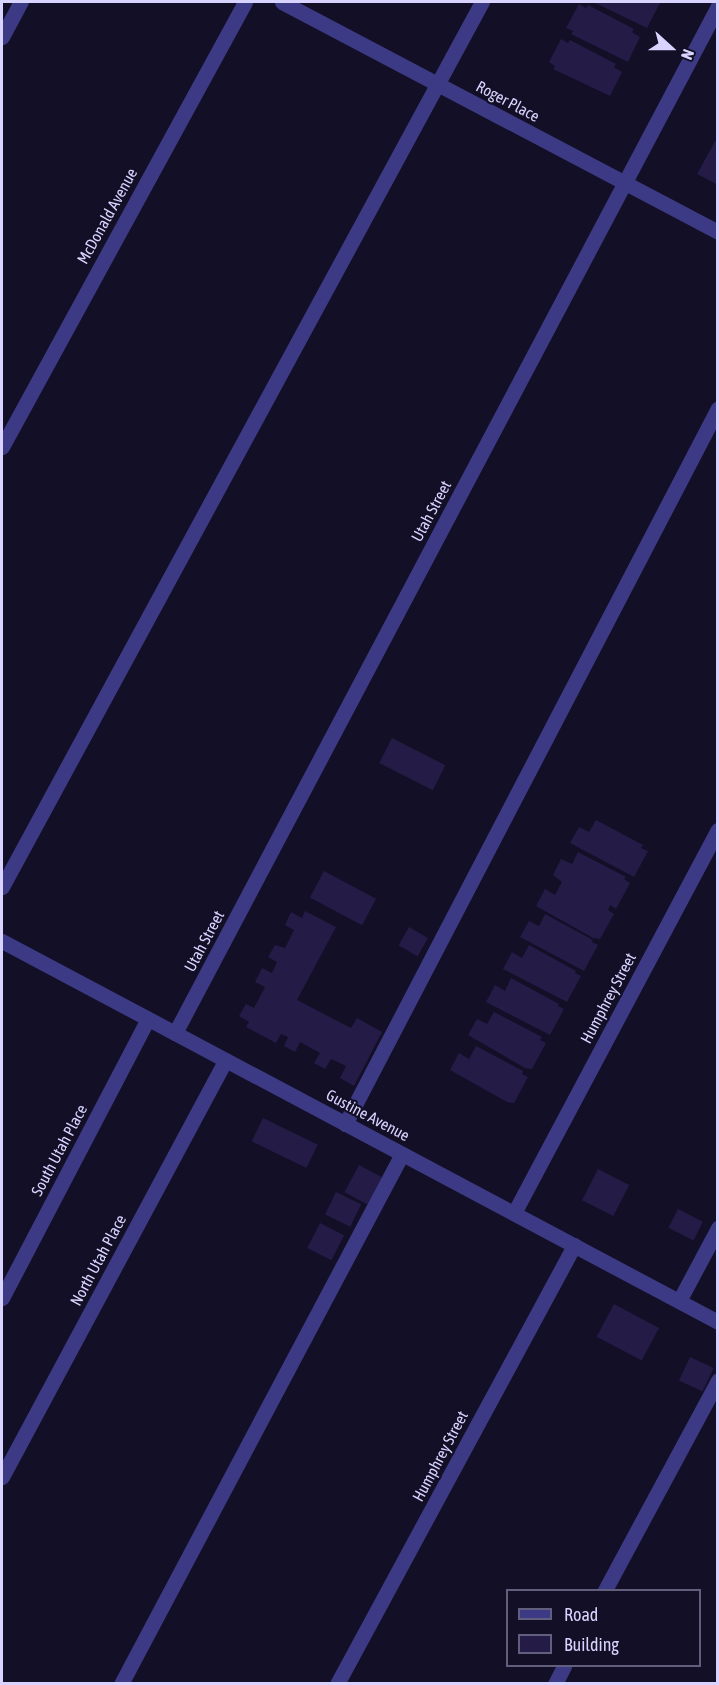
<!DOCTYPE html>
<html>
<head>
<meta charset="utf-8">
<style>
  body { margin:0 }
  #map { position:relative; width:719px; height:1685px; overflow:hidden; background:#130f26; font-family:"Asap Condensed",sans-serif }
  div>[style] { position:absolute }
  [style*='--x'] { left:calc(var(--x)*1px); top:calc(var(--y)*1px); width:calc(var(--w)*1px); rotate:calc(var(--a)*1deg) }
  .building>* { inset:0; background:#241b47; transform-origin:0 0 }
  .minor>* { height:15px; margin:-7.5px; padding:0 7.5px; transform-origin:7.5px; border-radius:7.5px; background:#3d3a85 }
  span { translate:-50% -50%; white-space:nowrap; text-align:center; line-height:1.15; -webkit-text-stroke:4.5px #130f26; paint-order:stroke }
  .street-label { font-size:16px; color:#d9d4ff }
  .frame { position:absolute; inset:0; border:3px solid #d9d4ff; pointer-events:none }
  .legend { position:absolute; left:506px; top:1589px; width:195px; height:78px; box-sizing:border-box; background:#130f26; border:2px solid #625e7d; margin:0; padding:8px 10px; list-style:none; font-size:18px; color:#d9d4ff }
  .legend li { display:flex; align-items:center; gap:12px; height:30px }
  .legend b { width:30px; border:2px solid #625e7d }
  .north { position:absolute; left:641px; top:18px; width:60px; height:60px; -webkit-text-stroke:4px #130f26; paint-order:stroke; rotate:111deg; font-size:16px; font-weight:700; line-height:24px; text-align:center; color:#d9d4ff }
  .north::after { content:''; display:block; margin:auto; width:21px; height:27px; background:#d9d4ff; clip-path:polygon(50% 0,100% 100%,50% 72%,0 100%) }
</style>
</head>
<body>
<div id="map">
  <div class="building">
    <div style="clip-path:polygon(593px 2px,657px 2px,660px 3px,647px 28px)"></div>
    <div style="clip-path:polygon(579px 4px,586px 8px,588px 5px,634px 29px,632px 32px,640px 37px,628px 62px,571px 34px,573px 31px,566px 28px)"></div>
    <div style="clip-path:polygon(561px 39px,568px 43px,570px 40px,616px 64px,614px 67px,622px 72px,610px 96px,553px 69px,555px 66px,549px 62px)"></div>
    <div style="clip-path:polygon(718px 136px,718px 185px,697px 174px)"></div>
    <div style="left:392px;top:738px;width:60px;height:28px;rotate:27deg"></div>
    <div style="clip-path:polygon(596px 820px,643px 845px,641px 848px,648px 851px,634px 877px,570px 843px,579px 827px,589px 832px)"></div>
    <div style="clip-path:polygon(578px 852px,626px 877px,624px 879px,630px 883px,616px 909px,610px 905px,608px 910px,614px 914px,600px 939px,593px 938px,536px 906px,545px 889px,555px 895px,562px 882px,553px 875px,561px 859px,572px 864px)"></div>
    <div style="left:324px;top:871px;width:59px;height:30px;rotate:28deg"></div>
    <div style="clip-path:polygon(305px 911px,336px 927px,297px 1000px,351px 1028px,357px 1018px,382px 1032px,354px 1086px,340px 1078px,346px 1066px,331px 1059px,325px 1069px,314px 1063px,320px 1053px,300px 1042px,295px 1052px,284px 1046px,288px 1037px,281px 1034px,276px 1043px,246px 1027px,249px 1022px,239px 1016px,246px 1004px,254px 1008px,265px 987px,255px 982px,262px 968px,272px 973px,277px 962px,268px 957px,275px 945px,285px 948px,294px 930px,285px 925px,291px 912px,302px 918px)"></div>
    <div style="clip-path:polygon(545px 914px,593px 940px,592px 942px,598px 945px,584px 971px,520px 937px,529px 921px,539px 926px)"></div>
    <div style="left:409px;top:927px;width:22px;height:21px;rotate:30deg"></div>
    <div style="clip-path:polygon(529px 945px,576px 971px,575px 973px,581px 976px,567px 1002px,503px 969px,512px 952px,522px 958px)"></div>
    <div style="clip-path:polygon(511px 978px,559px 1004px,558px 1006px,564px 1009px,550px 1035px,486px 1002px,495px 985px,505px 991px)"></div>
    <div style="clip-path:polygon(494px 1012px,542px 1037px,540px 1040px,546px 1043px,532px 1069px,525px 1068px,468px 1035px,477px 1019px,487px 1024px)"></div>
    <div style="clip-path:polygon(476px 1046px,523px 1071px,522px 1074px,528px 1077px,514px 1103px,507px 1102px,450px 1070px,459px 1053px,469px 1059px)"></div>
    <div style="left:263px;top:1118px;width:61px;height:26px;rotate:26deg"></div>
    <div style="left:359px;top:1165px;width:26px;height:31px;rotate:28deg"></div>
    <div style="left:598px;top:1169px;width:35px;height:35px;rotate:27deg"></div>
    <div style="left:336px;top:1192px;width:28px;height:25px;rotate:26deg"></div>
    <div style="left:678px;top:1209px;width:28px;height:21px;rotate:27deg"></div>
    <div style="left:320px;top:1223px;width:27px;height:28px;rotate:27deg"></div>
    <div style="left:614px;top:1304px;width:51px;height:37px;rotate:28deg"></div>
    <div style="left:690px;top:1357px;width:26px;height:26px;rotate:25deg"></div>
  </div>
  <div class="minor">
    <div style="--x:282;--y:2;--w:493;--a:27.8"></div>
    <div style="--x:2;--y:37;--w:40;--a:-62"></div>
    <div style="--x:2;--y:447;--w:507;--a:-61.36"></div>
    <div style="--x:2;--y:887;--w:1007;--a:-61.53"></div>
    <div style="--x:2;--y:941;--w:811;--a:28.02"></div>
    <div style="--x:175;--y:1033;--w:1162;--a:-62.13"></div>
    <div style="--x:345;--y:1124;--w:807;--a:-62.48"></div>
    <div style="--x:514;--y:1213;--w:434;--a:-62"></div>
    <div style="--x:2;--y:1298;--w:315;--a:-62.4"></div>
    <div style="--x:679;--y:1301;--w:83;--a:-61.9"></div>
    <div style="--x:2;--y:1477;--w:473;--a:-61.8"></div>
    <div style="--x:605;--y:1590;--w:238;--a:-61.7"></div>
    <div style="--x:121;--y:1684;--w:600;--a:-62.07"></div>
    <div style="--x:337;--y:1684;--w:499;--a:-61.6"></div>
    <div style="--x:555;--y:1684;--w:20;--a:-63"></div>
  </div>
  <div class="street-label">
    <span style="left:508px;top:101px;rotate:28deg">Roger Place</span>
    <span style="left:107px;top:216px;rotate:-61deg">McDonald Avenue</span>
    <span style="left:431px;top:511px;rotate:-62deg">Utah Street</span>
    <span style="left:204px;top:941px;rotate:-62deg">Utah Street</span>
    <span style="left:608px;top:998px;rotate:-62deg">Humphrey Street</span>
    <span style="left:368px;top:1115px;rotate:28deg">Gustine Avenue</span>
    <span style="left:59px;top:1150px;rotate:-62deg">South Utah Place</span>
    <span style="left:98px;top:1260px;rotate:-62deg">North Utah Place</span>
    <span style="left:440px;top:1456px;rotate:-62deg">Humphrey Street</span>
  </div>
  <div class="frame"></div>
  <ul class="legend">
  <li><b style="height:8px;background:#3d3a85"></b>Road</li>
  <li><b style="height:16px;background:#241b47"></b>Building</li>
  </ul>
  <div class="north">N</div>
</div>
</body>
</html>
